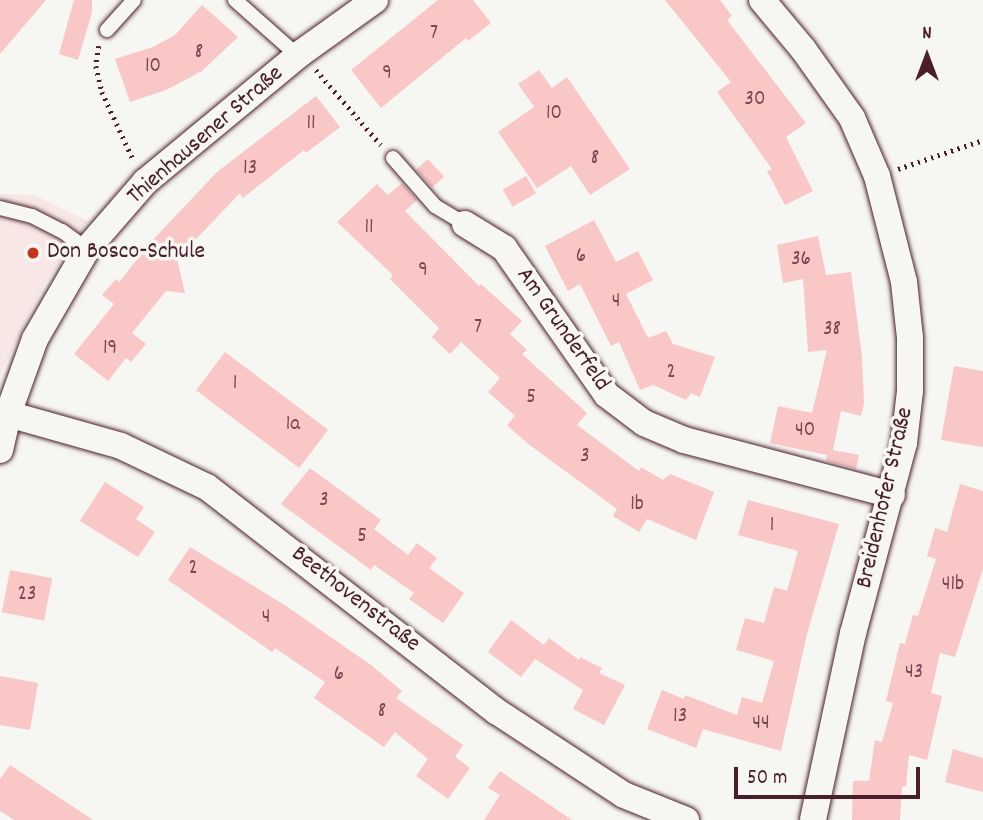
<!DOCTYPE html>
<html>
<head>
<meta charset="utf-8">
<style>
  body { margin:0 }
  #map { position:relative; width:983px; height:820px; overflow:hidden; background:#f6f6f2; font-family:Dekko,sans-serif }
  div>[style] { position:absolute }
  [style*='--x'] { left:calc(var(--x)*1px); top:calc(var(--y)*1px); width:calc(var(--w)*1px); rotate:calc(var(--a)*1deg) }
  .built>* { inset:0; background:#f7e8e5 }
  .building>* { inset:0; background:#f8c7c6; transform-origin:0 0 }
  .path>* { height:4.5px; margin-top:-2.25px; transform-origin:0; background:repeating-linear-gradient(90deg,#4a1f2b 0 2px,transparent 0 7px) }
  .roads { filter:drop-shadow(0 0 2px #4a1f2b) drop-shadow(0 0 2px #4a1f2b) }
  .lane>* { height:14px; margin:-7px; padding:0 7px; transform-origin:7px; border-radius:7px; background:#f6f6f2 }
  .street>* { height:26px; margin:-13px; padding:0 13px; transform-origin:13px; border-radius:13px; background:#f6f6f2 }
  .dots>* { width:19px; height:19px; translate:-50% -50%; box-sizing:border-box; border:4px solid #f6f6f2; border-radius:50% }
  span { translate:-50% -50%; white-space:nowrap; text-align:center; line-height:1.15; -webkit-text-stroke:7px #f6f6f2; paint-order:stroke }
  .number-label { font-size:21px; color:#764952 }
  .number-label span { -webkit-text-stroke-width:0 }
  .street-label { font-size:24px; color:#4a1f2b }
  .poi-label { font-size:24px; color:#4a1f2b }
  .left { translate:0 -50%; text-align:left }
  .north { position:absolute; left:892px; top:21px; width:70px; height:70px; -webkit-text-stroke:5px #f6f6f2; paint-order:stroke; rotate:0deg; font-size:19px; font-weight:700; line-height:28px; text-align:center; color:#4a1f2b }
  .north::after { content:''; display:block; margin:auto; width:24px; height:32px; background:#4a1f2b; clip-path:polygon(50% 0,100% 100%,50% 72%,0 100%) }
  .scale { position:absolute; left:734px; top:767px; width:186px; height:32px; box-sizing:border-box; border:4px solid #4a1f2b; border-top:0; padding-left:9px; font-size:21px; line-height:24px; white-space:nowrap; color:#4a1f2b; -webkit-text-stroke:5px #f6f6f2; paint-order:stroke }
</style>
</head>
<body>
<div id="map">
  <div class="built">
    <div style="clip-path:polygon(0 194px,35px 195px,88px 221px,44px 285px,0 375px)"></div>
  </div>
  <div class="building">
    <div style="clip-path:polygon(0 0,46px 0,0 54px)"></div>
    <div style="clip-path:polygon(74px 0,92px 0,92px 12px,78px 60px,59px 54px)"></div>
    <div style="clip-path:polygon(438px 0,473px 0,491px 23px,468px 41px,466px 38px,381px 108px,351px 70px)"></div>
    <div style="clip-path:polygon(665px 0,720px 0,732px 16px,727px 20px,806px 123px,786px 137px,813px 191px,785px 205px,767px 171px,772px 169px,717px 92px,731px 82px)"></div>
    <div style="clip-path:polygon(202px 5px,238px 37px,202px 71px,166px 90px,130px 102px,115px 59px,153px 47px,175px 35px)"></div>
    <div style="clip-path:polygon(539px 70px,552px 88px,567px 77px,630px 169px,590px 195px,571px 166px,537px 188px,498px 132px,534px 107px,518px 84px)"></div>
    <div style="clip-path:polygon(316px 96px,340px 127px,306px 153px,304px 150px,243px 198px,240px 193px,177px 259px,185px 293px,166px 291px,132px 333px,146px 344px,131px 362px,126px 358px,108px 381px,74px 354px,114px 304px,102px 295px,116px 279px,119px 282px,150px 243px,217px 172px)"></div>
    <div style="left:428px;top:159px;width:24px;height:16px;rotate:48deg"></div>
    <div style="left:526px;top:176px;width:20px;height:27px;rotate:60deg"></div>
    <div style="clip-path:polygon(402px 183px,417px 200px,405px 211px,479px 286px,481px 284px,522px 321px,510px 334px,527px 350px,522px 354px,587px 413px,577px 425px,639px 471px,641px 467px,663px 480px,670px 474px,714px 492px,696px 540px,647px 519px,639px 532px,613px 516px,617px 509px,527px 443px,507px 425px,515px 416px,488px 392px,500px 378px,461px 342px,450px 354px,432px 337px,439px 328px,390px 279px,393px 275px,337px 222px,377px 184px,388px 195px)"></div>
    <div style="clip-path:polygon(594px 220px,616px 262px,638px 251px,653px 280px,626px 294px,648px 338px,666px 331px,673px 344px,715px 357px,700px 397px,691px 393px,686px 400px,653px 385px,640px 390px,619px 342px,611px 346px,580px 284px,568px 291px,545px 246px)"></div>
    <div style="clip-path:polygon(818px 236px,826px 275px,851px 272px,862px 357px,864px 404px,861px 416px,841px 411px,833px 450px,859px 455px,856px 469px,826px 461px,827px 455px,770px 443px,778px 406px,812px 413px,827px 350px,808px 352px,803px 279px,783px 283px,777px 245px)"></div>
    <div style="left:225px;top:352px;width:129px;height:48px;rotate:37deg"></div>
    <div style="clip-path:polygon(954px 366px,983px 371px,983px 447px,941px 440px)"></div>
    <div style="clip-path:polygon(310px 468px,381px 520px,374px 529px,408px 555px,417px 543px,437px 558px,429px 568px,464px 593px,443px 623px,409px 599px,414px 593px,374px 565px,371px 570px,281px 504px)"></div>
    <div style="clip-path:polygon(105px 482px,144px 507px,136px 519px,155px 532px,138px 557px,80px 521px)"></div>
    <div style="clip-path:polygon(960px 484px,983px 491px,983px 569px,955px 657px,940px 653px,931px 693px,942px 696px,927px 760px,909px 755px,906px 786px,902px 787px,900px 820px,852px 820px,853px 781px,869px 781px,875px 740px,882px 742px,893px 703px,886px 701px,900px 643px,905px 644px,913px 615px,918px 616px,936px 559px,927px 556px,935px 528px,947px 532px)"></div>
    <div style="clip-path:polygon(748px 500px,839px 524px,807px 634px,781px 751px,703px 729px,696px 748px,647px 729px,662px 690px,684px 699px,685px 695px,737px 715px,742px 697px,762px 703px,774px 661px,736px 650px,745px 618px,764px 623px,774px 587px,787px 591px,798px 551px,738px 535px)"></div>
    <div style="clip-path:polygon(190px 547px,286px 606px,371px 665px,402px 691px,396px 698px,463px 745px,455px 757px,470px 768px,448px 799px,416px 776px,428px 759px,395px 732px,384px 747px,314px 698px,325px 682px,275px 648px,272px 652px,168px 580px)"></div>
    <div style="left:10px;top:570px;width:43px;height:43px;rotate:11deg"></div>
    <div style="clip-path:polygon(511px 620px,544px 645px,549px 638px,579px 660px,580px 657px,602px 668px,599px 673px,625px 685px,604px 725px,573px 709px,583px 690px,535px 659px,521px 677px,488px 652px)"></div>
    <div style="clip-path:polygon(0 676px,38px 683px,30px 730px,0 725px)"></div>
    <div style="clip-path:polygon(953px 749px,983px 758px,983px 792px,945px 782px)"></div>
    <div style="clip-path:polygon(10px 765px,93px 820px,14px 820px,0 811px,0 779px)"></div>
    <div style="clip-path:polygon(500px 771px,572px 820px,484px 820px,500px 795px,488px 788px)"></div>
  </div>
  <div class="path">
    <div style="--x:99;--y:46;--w:20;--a:99"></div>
    <div style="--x:96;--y:66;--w:27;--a:77"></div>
    <div style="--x:102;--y:92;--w:74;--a:65.2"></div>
    <div style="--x:316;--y:70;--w:99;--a:49.1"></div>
    <div style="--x:898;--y:169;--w:90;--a:-18.8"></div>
  </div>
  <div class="roads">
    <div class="lane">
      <div style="--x:235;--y:0;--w:84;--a:41.6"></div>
      <div style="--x:107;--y:30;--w:40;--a:-48"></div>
      <div style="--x:393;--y:158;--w:64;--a:48.8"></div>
      <div style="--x:435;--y:206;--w:35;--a:31"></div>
      <div style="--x:0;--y:208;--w:33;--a:14"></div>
      <div style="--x:32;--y:216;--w:34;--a:27"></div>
      <div style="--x:62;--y:231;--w:31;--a:36"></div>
    </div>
    <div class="street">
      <div style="--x:762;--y:0;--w:64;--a:50.1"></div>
      <div style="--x:803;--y:49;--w:85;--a:54.6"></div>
      <div style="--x:852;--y:118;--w:63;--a:66.7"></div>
      <div style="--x:877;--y:176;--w:109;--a:75.7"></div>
      <div style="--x:904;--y:282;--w:56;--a:83.9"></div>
      <div style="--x:910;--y:338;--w:53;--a:90"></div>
      <div style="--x:910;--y:391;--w:52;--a:96.6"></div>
      <div style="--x:904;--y:443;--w:197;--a:105"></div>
      <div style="--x:853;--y:633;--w:191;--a:102.1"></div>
      <div style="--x:465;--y:224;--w:46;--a:31.6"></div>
      <div style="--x:504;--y:248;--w:179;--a:55"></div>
      <div style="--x:607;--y:395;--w:46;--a:37.1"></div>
      <div style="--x:644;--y:423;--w:43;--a:23"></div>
      <div style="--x:684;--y:440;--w:215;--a:14.8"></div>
      <div style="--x:8;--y:414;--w:117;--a:15.8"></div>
      <div style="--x:121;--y:446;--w:95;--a:25.5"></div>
      <div style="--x:207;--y:487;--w:366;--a:37.8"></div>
      <div style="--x:496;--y:711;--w:153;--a:33.3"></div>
      <div style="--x:624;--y:795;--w:67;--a:22"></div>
      <div style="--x:0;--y:450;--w:37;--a:-77"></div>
      <div style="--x:8;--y:414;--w:80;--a:-70.2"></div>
      <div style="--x:35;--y:339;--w:104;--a:-60"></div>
      <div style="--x:87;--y:249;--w:89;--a:-49.1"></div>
      <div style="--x:145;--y:182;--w:202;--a:-39.6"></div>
      <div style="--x:301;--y:53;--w:91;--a:-35.6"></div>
    </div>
  </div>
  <div class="dots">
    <div style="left:33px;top:253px;background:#c8321e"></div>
  </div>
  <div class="number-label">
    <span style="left:434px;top:34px">7</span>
    <span style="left:199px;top:53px">8</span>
    <span style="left:153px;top:67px">10</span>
    <span style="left:387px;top:74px">9</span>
    <span style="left:755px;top:100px">30</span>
    <span style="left:554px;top:114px">10</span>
    <span style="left:311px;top:124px">11</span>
    <span style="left:595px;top:159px">8</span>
    <span style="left:250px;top:169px">13</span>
    <span style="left:369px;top:228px">11</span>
    <span style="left:581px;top:257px">6</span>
    <span style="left:801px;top:260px">36</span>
    <span style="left:423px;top:271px">9</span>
    <span style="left:616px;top:302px">4</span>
    <span style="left:478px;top:328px">7</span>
    <span style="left:832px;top:330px">38</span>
    <span style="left:110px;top:349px">19</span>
    <span style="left:671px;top:373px">2</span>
    <span style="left:235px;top:384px">1</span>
    <span style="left:531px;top:398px">5</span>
    <span style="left:293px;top:425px">1a</span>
    <span style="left:805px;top:431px">40</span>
    <span style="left:585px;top:457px">3</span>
    <span style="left:324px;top:501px">3</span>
    <span style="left:637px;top:505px">1b</span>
    <span style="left:772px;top:526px">1</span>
    <span style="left:362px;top:537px">5</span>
    <span style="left:193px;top:569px">2</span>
    <span style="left:953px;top:585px">41b</span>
    <span style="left:27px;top:595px">23</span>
    <span style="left:266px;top:618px">4</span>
    <span style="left:914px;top:673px">43</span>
    <span style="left:339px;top:675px">6</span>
    <span style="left:382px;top:712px">8</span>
    <span style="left:680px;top:717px">13</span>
    <span style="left:761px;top:724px">44</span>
  </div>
  <div class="street-label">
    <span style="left:206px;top:136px;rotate:-41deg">Thienhausener Straße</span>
    <span style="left:562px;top:330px;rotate:55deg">Am Grunderfeld</span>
    <span style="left:886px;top:498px;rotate:-77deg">Breidenhofer Straße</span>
    <span style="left:355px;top:600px;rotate:38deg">Beethovenstraße</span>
  </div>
  <div class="poi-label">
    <span class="left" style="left:47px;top:253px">Don Bosco-Schule</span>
  </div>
  <div class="north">N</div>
  <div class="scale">50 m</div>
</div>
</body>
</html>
